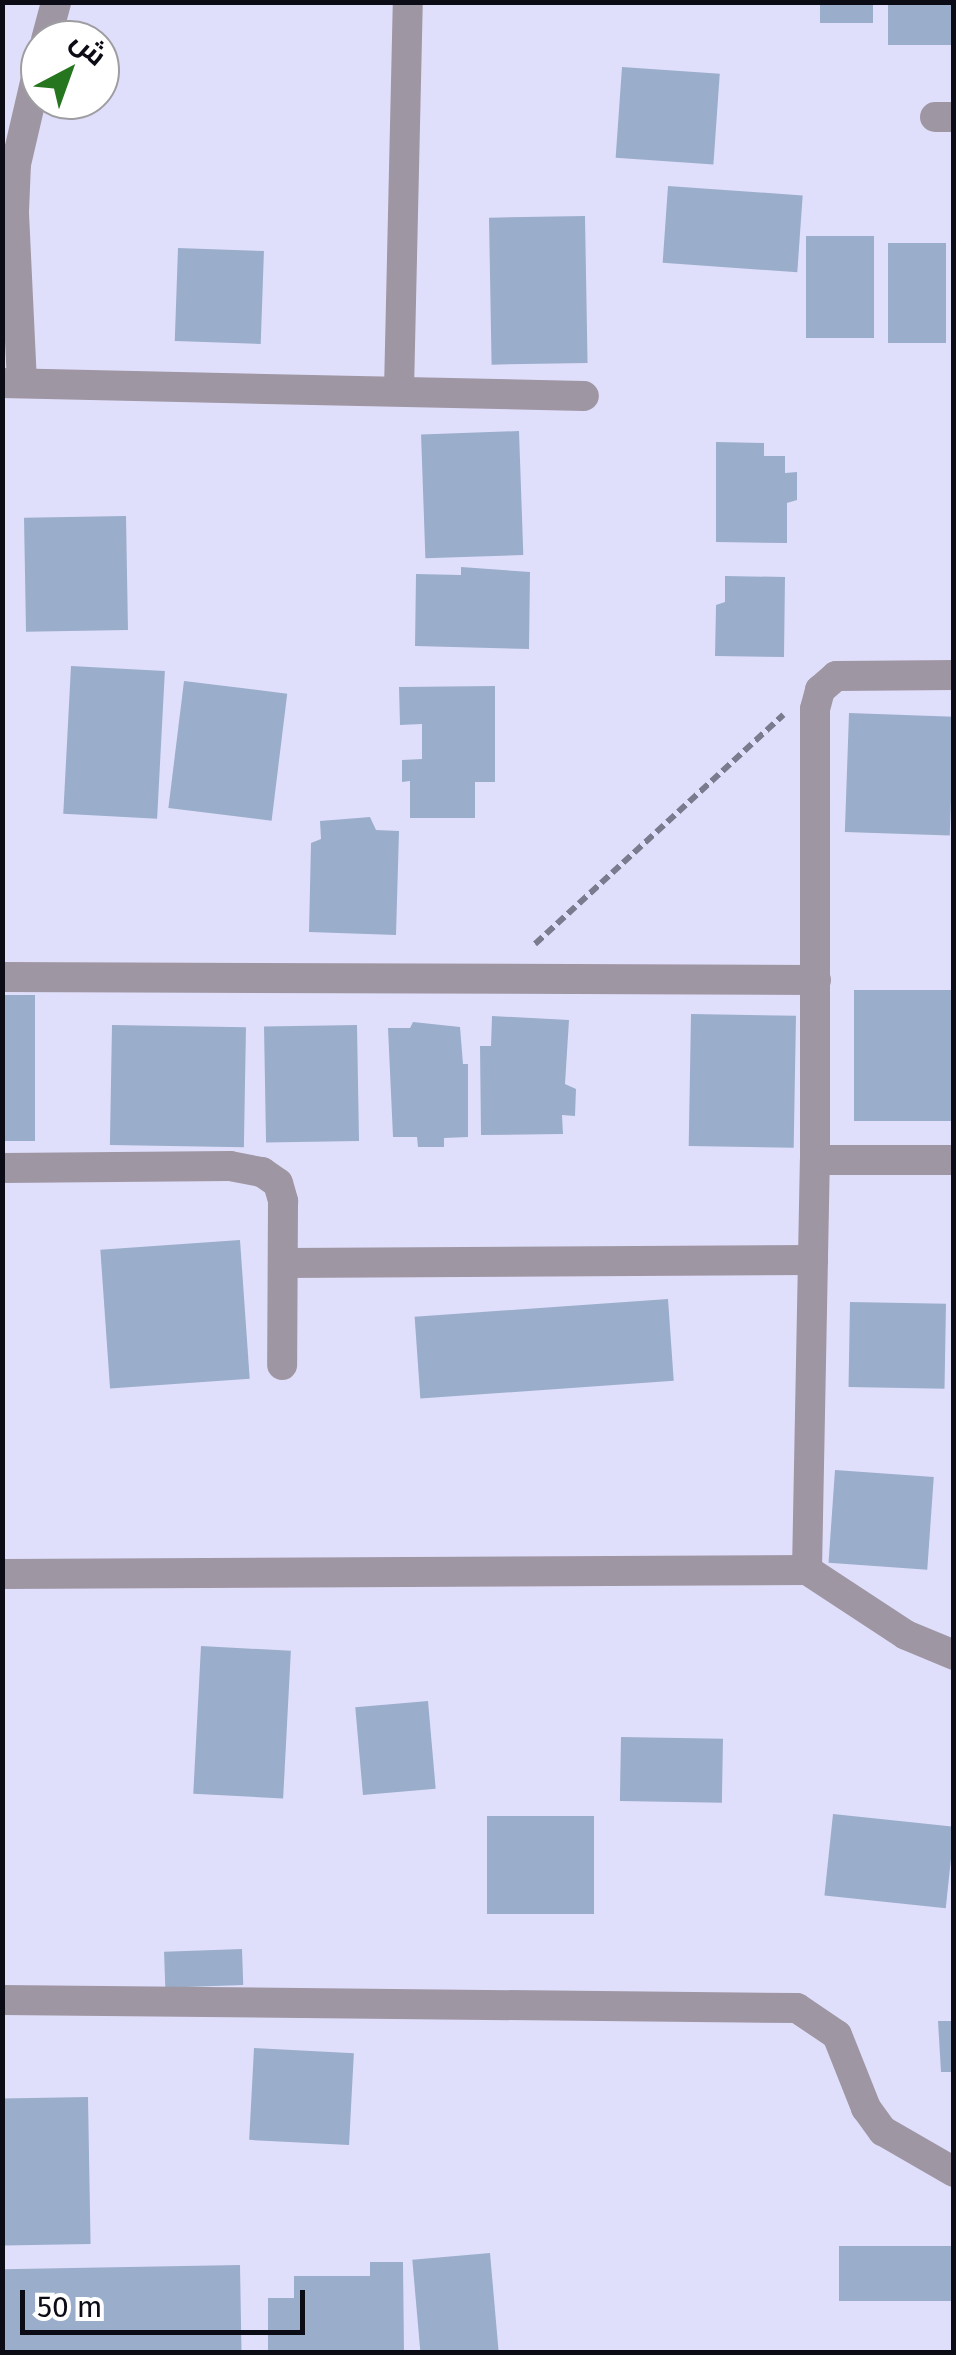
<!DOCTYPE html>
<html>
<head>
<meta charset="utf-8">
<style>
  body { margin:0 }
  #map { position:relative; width:956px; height:2355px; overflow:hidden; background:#e0dffb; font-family:"Fira Sans",Cairo,sans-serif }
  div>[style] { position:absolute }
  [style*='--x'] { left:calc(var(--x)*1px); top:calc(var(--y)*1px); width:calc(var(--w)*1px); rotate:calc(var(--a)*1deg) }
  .building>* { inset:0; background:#9aaecb; transform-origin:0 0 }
  .path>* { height:6px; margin-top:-3px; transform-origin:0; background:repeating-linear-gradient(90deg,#7b7b8f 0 10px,transparent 0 15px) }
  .minor>* { height:30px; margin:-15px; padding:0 15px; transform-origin:15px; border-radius:15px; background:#9f96a3 }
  span { translate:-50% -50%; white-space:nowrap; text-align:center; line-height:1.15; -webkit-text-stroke:10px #fff; paint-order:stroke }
  .frame { position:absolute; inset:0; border:5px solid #0c0c17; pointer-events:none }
  .north { position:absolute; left:20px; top:20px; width:100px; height:100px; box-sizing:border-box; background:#fff; border:2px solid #9e9ea2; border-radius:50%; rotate:41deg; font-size:28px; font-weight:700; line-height:40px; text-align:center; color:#0c0c17 }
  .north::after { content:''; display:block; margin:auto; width:35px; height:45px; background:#26761f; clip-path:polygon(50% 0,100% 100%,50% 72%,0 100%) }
  .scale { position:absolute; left:20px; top:2290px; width:285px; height:45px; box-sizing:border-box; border:5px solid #0c0c17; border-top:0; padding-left:12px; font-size:30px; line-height:35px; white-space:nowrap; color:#0c0c17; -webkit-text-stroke:8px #fff; paint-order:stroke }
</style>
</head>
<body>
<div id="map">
  <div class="building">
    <div style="left:820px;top:2px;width:53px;height:21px"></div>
    <div style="left:888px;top:2px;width:66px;height:43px"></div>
    <div style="left:622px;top:67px;width:98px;height:91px;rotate:4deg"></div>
    <div style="left:668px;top:186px;width:135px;height:77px;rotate:4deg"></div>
    <div style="left:585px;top:216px;width:147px;height:96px;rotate:89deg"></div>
    <div style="left:806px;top:236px;width:68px;height:102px"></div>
    <div style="left:888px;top:243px;width:58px;height:100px"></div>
    <div style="left:178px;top:248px;width:86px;height:93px;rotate:2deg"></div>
    <div style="left:519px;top:431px;width:124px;height:98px;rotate:88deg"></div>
    <div style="clip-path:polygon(716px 442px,764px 443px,764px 456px,785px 456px,785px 473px,797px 472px,797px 500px,787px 503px,787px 543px,716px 542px)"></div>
    <div style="left:126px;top:516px;width:114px;height:102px;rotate:89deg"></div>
    <div style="clip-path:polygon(461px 567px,530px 572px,529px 649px,415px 646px,416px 574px,461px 575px)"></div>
    <div style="clip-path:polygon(725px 576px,785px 577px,784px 657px,715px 656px,716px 605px,725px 602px)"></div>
    <div style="left:71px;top:666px;width:94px;height:148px;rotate:3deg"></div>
    <div style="left:184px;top:681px;width:104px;height:128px;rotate:7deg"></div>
    <div style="clip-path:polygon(495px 686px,495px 782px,475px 782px,475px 818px,410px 818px,410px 781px,402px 782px,402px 760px,422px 759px,422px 724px,400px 725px,399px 687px)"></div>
    <div style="left:849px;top:713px;width:105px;height:119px;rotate:2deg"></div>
    <div style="clip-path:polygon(370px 817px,376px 830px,399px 831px,396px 935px,309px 932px,311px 843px,321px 839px,320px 821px)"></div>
    <div style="left:954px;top:990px;width:131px;height:100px;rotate:90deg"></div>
    <div style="left:2px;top:995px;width:33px;height:146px"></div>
    <div style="left:691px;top:1014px;width:105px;height:132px;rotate:1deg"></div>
    <div style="clip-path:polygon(492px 1016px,569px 1020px,565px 1084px,576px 1089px,575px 1116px,562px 1115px,563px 1134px,481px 1135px,480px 1046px,491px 1046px)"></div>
    <div style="clip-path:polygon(413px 1022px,460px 1027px,463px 1064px,468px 1064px,468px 1137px,444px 1138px,444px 1147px,418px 1147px,417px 1137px,393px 1137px,388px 1028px,410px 1028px)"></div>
    <div style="left:112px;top:1025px;width:134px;height:120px;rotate:1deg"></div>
    <div style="left:357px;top:1025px;width:116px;height:93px;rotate:89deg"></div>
    <div style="left:240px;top:1240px;width:139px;height:140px;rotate:86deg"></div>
    <div style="left:668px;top:1299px;width:82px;height:254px;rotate:86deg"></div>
    <div style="left:850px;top:1302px;width:96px;height:85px;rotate:1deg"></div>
    <div style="left:835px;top:1470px;width:99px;height:93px;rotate:4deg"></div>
    <div style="left:201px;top:1646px;width:90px;height:148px;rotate:3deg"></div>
    <div style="left:428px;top:1701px;width:88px;height:73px;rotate:85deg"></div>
    <div style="left:621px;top:1737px;width:102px;height:64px;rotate:1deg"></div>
    <div style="left:833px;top:1814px;width:122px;height:82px;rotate:6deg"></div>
    <div style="left:487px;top:1816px;width:107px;height:98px"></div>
    <div style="left:242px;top:1949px;width:36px;height:78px;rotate:88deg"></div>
    <div style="clip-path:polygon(938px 2021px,954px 2021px,954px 2072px,941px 2072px)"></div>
    <div style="left:254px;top:2048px;width:100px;height:92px;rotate:3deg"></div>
    <div style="left:88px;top:2097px;width:147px;height:86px;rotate:89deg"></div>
    <div style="left:954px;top:2246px;width:55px;height:115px;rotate:90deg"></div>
    <div style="left:490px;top:2253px;width:99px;height:78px;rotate:85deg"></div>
    <div style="clip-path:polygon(370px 2262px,403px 2262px,404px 2352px,268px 2352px,268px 2298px,294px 2298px,294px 2276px,370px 2276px)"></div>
    <div style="left:240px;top:2265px;width:87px;height:238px;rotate:89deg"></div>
  </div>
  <div class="path">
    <div style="--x:535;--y:944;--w:338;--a:-42.7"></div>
  </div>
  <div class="minor">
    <div style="--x:46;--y:40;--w:39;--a:-75"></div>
    <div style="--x:935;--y:117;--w:19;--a:0"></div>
    <div style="--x:2;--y:383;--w:582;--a:1.28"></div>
    <div style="--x:22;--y:383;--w:172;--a:-92.7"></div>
    <div style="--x:14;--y:211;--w:47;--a:-87.6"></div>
    <div style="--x:16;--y:164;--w:106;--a:-76.9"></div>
    <div style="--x:399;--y:390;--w:388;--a:-88.7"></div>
    <div style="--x:2;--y:977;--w:814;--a:0.21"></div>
    <div style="--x:815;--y:1160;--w:139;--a:0"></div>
    <div style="--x:2;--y:1168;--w:228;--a:-0.5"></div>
    <div style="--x:230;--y:1166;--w:33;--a:11"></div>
    <div style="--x:262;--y:1172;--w:19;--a:35"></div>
    <div style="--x:278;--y:1183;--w:19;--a:74"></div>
    <div style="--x:283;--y:1201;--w:164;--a:90.3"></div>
    <div style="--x:283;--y:1263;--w:530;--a:-0.32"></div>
    <div style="--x:807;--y:1570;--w:118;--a:33.3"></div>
    <div style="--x:906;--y:1635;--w:52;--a:22.6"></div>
    <div style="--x:2;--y:1574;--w:805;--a:-0.28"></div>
    <div style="--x:807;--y:1570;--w:410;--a:-88.9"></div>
    <div style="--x:815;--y:1160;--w:451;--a:-90"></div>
    <div style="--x:815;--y:709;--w:20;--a:-75"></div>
    <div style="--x:820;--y:690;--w:21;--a:-41"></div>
    <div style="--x:836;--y:676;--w:118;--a:-0.5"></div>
    <div style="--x:2;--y:2000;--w:795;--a:0.58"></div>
    <div style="--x:797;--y:2008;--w:48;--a:34"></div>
    <div style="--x:837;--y:2035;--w:79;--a:68.3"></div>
    <div style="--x:866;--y:2108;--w:29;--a:54"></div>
    <div style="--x:883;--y:2131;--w:82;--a:30"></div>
  </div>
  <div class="frame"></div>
  <div class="north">ش</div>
  <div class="scale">50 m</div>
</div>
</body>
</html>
